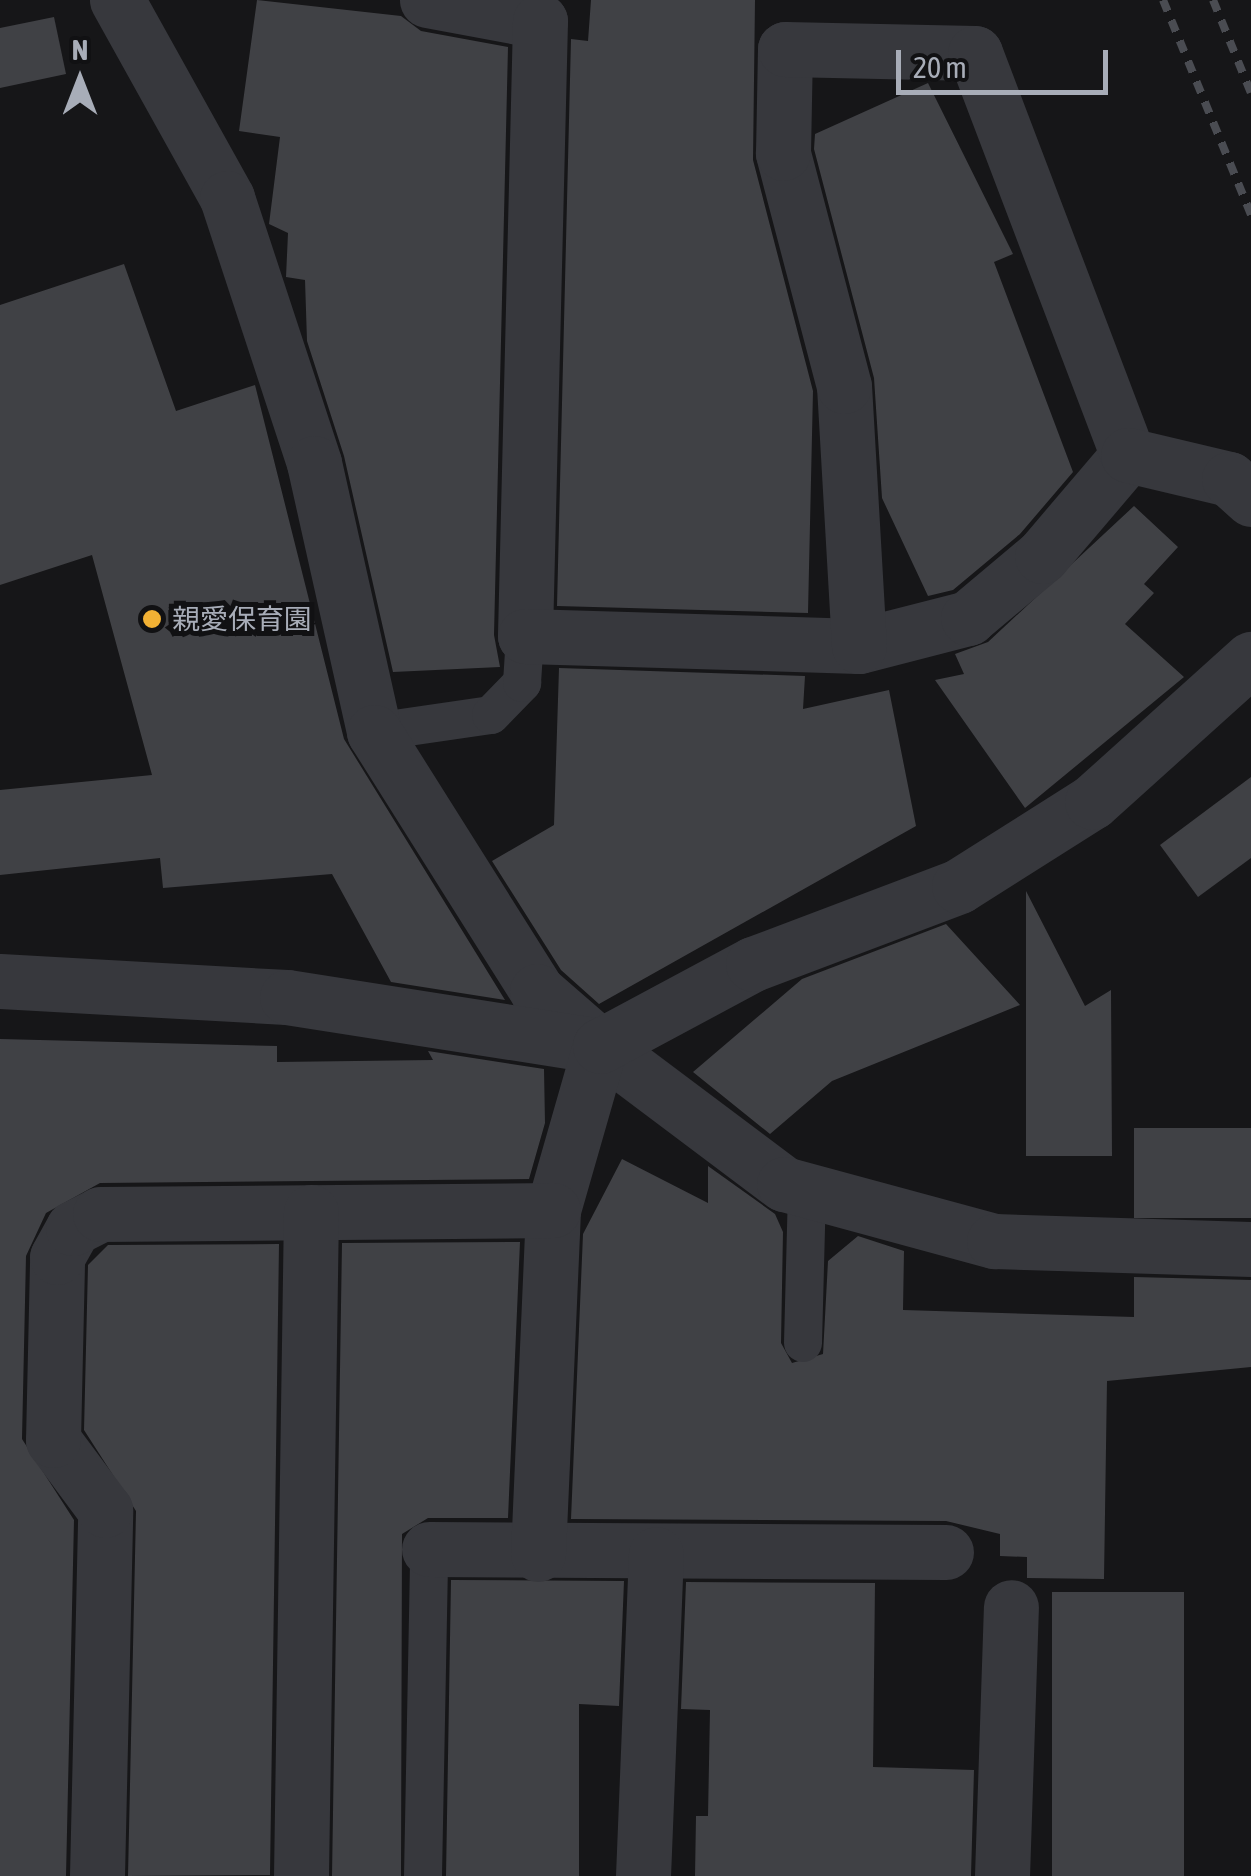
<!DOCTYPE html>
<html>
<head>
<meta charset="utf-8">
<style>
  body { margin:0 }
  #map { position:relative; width:1251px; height:1876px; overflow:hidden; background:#161618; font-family:"Asap Condensed","Noto Sans JP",sans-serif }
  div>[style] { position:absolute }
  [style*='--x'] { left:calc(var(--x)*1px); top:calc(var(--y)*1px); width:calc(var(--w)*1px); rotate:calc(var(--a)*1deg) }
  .building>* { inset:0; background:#404145; transform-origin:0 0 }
  .service>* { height:38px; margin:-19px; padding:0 19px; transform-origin:19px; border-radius:19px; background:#37383d }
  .minor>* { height:55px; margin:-27.5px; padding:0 27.5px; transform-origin:27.5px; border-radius:27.5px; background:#37383d }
  .rail>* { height:8px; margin-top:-4px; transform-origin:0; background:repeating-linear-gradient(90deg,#4a4c52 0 12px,transparent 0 22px) }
  .dots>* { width:28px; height:28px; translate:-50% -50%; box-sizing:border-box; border:5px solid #111113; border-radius:50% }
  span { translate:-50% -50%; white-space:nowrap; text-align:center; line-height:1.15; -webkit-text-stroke:10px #111113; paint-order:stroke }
  .poi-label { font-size:28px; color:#a8adb8 }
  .left { translate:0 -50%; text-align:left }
  .north { position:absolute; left:30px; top:30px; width:100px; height:100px; -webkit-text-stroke:8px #111113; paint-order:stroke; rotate:0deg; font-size:28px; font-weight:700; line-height:40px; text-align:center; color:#a8adb8 }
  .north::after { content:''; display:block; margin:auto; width:35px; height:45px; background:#a8adb8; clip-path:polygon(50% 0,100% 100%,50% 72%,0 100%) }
  .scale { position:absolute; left:896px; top:50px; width:212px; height:45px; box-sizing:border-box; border:5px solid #a8adb8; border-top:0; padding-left:12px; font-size:30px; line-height:35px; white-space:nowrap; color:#a8adb8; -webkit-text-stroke:8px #111113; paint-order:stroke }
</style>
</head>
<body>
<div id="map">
  <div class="building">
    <div style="clip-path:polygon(257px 0,401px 16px,421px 31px,508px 47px,494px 635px,500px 667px,393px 672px,344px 456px,307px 341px,305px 280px,286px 277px,288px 233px,269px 224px,280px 137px,239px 131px)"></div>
    <div style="clip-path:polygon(591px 0,755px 0,753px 160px,813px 391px,808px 613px,557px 606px,571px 39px,588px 41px)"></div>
    <div style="clip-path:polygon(54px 17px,66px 74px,0 88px,0 28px)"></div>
    <div style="clip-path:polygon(928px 83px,1013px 254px,994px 262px,1073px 472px,1020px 534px,953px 590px,928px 596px,882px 498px,874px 378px,814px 149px,815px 134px)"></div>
    <div style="clip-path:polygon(124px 264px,176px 411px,255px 385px,344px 739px,505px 1000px,391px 982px,332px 874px,163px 888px,160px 858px,0 875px,0 790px,152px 775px,92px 555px,0 585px,0 305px)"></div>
    <div style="clip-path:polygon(1134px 506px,1178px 547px,1144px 584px,1154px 593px,1125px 624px,1184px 677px,1025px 808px,935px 680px,964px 674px,955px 654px,988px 642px)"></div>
    <div style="clip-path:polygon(559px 668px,805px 676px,803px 709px,889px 690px,916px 826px,599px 1004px,561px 970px,492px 861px,554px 825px)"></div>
    <div style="clip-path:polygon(1251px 777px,1251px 858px,1198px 897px,1160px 845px)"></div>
    <div style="clip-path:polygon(1026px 891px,1085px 1006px,1111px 990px,1112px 1156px,1026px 1156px)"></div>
    <div style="clip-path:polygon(946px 924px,1020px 1005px,832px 1081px,770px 1134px,693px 1072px,802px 979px)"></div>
    <div style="clip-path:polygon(0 1039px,277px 1046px,277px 1062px,433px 1060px,428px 1051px,544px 1069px,545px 1123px,529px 1179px,100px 1183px,46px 1213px,26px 1256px,22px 1439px,74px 1520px,66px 1876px,0 1876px)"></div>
    <div style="left:1251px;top:1128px;width:90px;height:117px;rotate:90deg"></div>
    <div style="clip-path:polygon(622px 1159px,708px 1203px,708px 1166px,775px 1214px,783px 1232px,781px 1343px,792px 1363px,823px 1354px,828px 1261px,858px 1236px,904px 1251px,903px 1310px,1134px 1317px,1134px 1277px,1251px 1280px,1251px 1367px,1107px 1381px,1104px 1579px,1027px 1578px,1027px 1557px,1000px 1556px,1000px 1534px,946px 1521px,571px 1519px,583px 1234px)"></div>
    <div style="clip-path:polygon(520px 1242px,508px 1518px,428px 1518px,402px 1534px,401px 1876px,332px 1876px,342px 1243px)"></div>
    <div style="clip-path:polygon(279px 1244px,270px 1875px,128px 1876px,136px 1511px,84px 1430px,88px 1265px,108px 1245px)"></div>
    <div style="clip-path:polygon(451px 1580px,624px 1581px,619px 1706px,579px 1704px,579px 1876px,446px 1876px)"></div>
    <div style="clip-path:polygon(686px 1582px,875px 1583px,873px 1767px,974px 1770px,971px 1876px,695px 1876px,696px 1816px,708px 1816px,710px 1710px,681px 1709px)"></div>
    <div style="left:1052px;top:1592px;width:132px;height:285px"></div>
  </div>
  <div class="service">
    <div style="--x:374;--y:732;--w:118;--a:-8.3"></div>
    <div style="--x:491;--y:715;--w:45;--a:-45.9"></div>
    <div style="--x:522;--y:683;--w:47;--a:-86.3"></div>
    <div style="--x:803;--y:1343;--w:153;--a:-88.5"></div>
    <div style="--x:423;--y:1876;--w:327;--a:-88.9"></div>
  </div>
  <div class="minor">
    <div style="--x:117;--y:0;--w:227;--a:60.9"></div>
    <div style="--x:227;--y:198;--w:279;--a:71.8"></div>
    <div style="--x:314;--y:463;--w:276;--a:77.4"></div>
    <div style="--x:374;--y:732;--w:306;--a:57.8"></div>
    <div style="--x:537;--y:991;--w:81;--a:41"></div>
    <div style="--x:427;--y:0;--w:115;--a:10.5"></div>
    <div style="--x:540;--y:21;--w:615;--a:91.4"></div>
    <div style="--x:525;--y:636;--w:334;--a:1.7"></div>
    <div style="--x:859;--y:646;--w:113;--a:-14.4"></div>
    <div style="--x:968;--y:618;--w:97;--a:-40"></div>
    <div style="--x:1042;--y:556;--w:133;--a:-49.6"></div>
    <div style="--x:859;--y:646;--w:260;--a:-93.3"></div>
    <div style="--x:844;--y:386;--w:241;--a:-104.7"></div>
    <div style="--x:783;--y:153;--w:104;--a:-88.9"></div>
    <div style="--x:785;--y:49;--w:190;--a:1.2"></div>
    <div style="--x:975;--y:53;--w:430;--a:69.2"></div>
    <div style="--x:1128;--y:455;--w:104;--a:13.4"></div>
    <div style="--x:1229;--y:479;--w:30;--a:42"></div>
    <div style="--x:0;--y:981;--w:287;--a:3.2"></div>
    <div style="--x:287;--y:997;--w:317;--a:8.9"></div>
    <div style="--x:600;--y:1046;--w:230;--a:36.9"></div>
    <div style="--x:784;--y:1184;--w:218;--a:15.2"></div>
    <div style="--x:994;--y:1241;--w:257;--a:1.8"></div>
    <div style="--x:429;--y:1549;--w:517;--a:0.33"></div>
    <div style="--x:538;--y:1554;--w:344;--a:-87.5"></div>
    <div style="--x:553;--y:1210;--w:171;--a:-74"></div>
    <div style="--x:600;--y:1046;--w:174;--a:-28.2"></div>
    <div style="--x:753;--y:964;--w:220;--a:-20.7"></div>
    <div style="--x:959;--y:886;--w:157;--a:-32.3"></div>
    <div style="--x:1092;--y:802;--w:214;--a:-42"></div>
    <div style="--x:97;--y:1876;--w:366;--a:-88.7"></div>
    <div style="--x:105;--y:1510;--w:87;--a:-126.6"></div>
    <div style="--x:53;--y:1440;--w:183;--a:-88.7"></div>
    <div style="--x:57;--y:1257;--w:33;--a:-61"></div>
    <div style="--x:73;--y:1228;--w:30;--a:-27"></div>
    <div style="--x:100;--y:1214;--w:453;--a:-0.5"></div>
    <div style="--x:301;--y:1876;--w:664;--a:-89.14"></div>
    <div style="--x:643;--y:1876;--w:322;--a:-87.7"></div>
    <div style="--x:1002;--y:1876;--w:269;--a:-88.1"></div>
  </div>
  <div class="rail">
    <div style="--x:1163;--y:0;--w:232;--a:67.7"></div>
    <div style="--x:1213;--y:0;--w:100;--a:67.8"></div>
  </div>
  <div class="dots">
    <div style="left:152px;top:619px;background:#f2b134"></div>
  </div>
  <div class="poi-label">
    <span class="left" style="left:172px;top:619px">親愛保育園</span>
  </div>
  <div class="north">N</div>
  <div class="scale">20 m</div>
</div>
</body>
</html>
